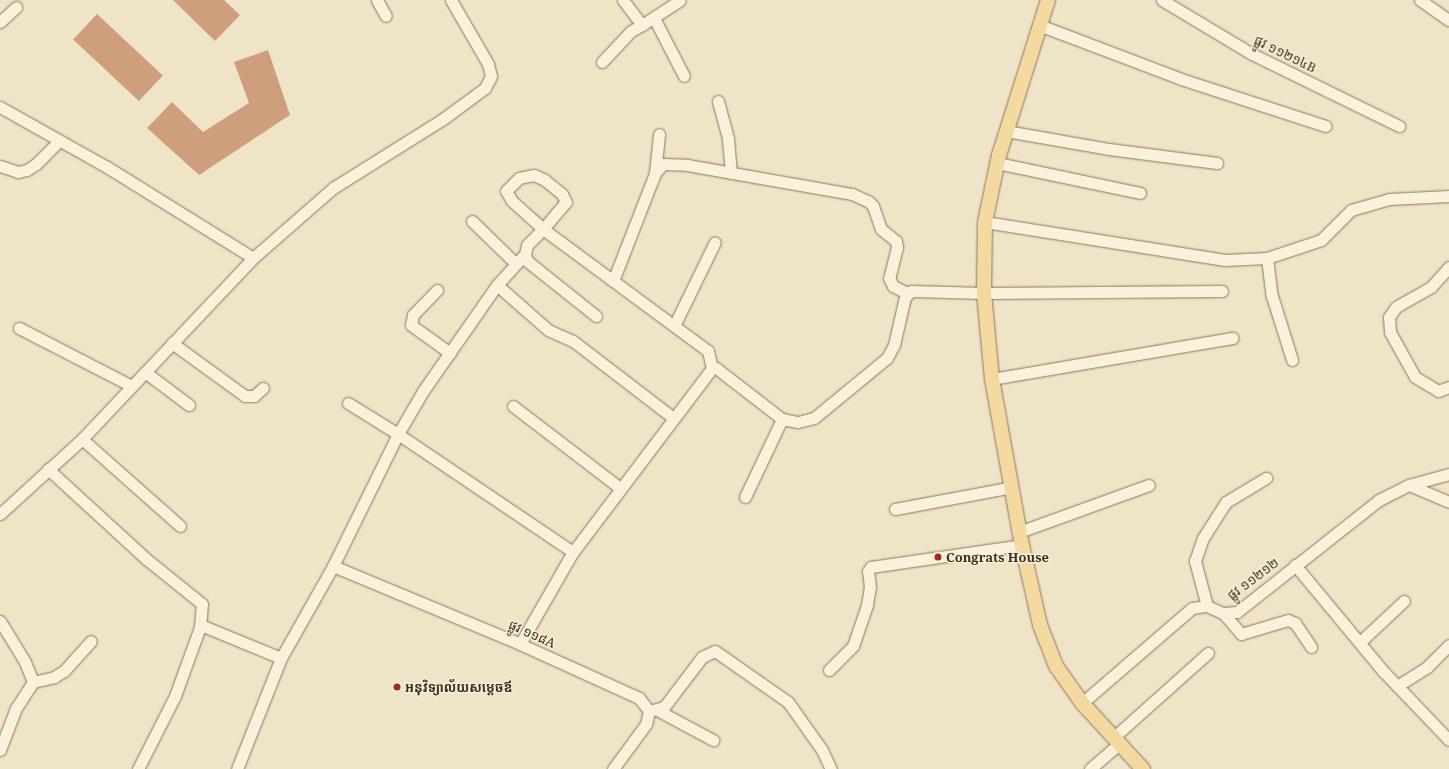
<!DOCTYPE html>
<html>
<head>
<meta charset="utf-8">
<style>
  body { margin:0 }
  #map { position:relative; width:1449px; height:769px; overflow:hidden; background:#f0e4c8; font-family:"Noto Serif","Noto Sans Khmer",serif }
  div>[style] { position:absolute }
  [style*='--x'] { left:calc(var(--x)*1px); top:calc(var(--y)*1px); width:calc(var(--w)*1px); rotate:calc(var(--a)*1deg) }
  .building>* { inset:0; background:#cf9f7d; transform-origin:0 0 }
  .roads { filter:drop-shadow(0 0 1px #8d765c) drop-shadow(0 0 1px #8d765c) }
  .minor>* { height:11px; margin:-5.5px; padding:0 5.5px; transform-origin:5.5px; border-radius:5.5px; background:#faf1dc }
  .major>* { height:14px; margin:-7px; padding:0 7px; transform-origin:7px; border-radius:7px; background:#f3d9a0 }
  .dots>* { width:11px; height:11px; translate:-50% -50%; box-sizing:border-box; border:2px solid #f7eed8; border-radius:50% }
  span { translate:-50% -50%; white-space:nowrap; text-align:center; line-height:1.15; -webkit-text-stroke:3px #f7eed8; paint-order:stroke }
  .street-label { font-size:13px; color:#3d2e20 }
  .poi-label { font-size:13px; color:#3d2e20; font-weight:700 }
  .left { translate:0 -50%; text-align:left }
</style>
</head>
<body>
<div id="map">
  <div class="building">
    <div style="clip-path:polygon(173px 0,224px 0,240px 15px,215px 41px)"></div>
    <div style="left:97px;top:14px;width:90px;height:35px;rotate:43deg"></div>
    <div style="clip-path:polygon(268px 50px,290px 115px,199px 175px,147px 128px,172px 102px,203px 132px,249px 103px,234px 62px)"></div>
  </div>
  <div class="roads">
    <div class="minor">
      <div style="--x:377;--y:0;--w:18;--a:61"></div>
      <div style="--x:623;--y:0;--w:31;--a:53"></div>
      <div style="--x:642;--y:25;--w:45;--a:-33.3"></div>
      <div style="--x:1162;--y:0;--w:105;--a:31"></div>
      <div style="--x:1252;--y:54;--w:164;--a:26.1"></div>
      <div style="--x:1420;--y:0;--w:35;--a:35"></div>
      <div style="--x:654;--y:18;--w:65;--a:62.7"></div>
      <div style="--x:0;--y:22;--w:22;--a:-43"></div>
      <div style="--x:1039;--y:25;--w:152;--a:20.8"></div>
      <div style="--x:1181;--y:79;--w:152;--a:18"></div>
      <div style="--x:602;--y:62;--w:42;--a:-46.9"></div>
      <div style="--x:631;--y:31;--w:13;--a:-29"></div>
      <div style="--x:718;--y:101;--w:39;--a:75"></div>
      <div style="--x:728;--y:139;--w:34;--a:85"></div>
      <div style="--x:0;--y:107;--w:123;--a:29.3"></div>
      <div style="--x:107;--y:167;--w:172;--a:31.9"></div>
      <div style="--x:1006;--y:131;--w:105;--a:9.9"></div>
      <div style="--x:1109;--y:149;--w:109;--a:7.4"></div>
      <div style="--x:997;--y:163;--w:146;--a:11.8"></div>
      <div style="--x:0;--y:166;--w:19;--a:18"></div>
      <div style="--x:18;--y:172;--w:9;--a:-13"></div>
      <div style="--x:27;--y:170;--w:11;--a:-34"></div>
      <div style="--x:36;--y:164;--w:33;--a:-45"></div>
      <div style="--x:655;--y:173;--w:12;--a:-48"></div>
      <div style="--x:663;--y:164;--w:24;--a:2"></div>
      <div style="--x:687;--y:165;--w:168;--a:10"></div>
      <div style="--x:852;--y:194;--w:17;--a:24"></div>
      <div style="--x:868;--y:201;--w:7;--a:45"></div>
      <div style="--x:873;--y:206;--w:24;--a:71"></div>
      <div style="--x:881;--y:229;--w:19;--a:39"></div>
      <div style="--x:896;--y:241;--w:6;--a:81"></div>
      <div style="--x:897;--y:247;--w:32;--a:104"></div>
      <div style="--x:889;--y:278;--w:9;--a:63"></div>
      <div style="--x:893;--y:286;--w:16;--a:27"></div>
      <div style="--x:472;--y:221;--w:60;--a:44.3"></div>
      <div style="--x:985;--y:222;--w:243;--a:9"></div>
      <div style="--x:1225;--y:260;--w:42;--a:-2.7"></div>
      <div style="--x:1267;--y:258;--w:57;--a:-18.4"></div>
      <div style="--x:1321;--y:240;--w:42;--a:-45"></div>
      <div style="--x:1351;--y:210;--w:40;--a:-16"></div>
      <div style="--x:1389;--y:199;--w:60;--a:-2.9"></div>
      <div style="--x:1267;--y:258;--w:38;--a:83"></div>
      <div style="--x:1272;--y:296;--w:67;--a:72.6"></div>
      <div style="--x:1449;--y:267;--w:27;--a:132"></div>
      <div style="--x:1431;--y:287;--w:40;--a:150.3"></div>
      <div style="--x:1396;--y:307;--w:12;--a:125"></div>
      <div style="--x:1389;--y:317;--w:15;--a:86"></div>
      <div style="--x:1390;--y:332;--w:51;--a:60.9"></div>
      <div style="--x:1415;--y:377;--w:27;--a:31"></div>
      <div style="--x:1438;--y:391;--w:12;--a:-20"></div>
      <div style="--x:613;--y:281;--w:116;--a:-68.7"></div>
      <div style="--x:655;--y:173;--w:39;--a:-84"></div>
      <div style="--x:497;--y:285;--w:68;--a:41.4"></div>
      <div style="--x:548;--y:330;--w:27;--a:24"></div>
      <div style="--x:573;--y:341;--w:125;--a:37.5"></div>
      <div style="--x:437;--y:290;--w:35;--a:134"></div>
      <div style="--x:413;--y:315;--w:10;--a:101"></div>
      <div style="--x:411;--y:325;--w:48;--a:35.7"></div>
      <div style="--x:596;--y:316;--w:88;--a:-141.4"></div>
      <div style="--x:527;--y:261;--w:7;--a:-106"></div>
      <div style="--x:525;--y:254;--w:9;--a:-77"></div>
      <div style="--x:527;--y:245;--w:23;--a:-45"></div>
      <div style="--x:543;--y:229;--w:35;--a:-50"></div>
      <div style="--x:566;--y:202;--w:9;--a:-117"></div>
      <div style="--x:562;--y:194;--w:22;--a:-141"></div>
      <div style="--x:545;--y:180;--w:12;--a:-156"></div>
      <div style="--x:534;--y:175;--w:15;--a:169"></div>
      <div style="--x:519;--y:178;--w:18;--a:135"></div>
      <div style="--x:506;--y:191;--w:12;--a:59"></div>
      <div style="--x:512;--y:201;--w:42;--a:42.1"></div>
      <div style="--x:543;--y:229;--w:205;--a:36.5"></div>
      <div style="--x:708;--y:351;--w:17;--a:77"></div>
      <div style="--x:674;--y:326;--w:93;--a:-64"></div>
      <div style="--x:19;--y:328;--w:127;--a:27.2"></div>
      <div style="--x:172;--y:343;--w:90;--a:36"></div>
      <div style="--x:245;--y:396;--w:9;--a:0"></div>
      <div style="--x:254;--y:396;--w:12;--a:-42"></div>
      <div style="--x:712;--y:368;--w:4;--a:0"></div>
      <div style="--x:716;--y:368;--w:83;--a:37.7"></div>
      <div style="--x:782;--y:419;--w:16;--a:11"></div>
      <div style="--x:798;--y:422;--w:16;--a:-14"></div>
      <div style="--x:814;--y:418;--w:94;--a:-39.4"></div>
      <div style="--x:887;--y:358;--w:15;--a:-62"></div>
      <div style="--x:894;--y:345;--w:49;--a:-77.1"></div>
      <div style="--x:905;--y:297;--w:8;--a:-45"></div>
      <div style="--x:911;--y:291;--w:73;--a:1.6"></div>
      <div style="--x:984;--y:293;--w:238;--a:-0.5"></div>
      <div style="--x:145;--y:372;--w:55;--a:36.9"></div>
      <div style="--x:992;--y:379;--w:244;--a:-9.7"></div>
      <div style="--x:348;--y:403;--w:59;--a:31.8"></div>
      <div style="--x:398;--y:434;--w:211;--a:34"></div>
      <div style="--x:513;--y:406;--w:135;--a:37.5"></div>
      <div style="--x:82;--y:439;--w:131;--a:41.6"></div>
      <div style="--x:48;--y:469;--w:132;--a:42.5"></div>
      <div style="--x:145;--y:558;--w:73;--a:38.9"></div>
      <div style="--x:202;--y:604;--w:23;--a:95"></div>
      <div style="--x:200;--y:627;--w:73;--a:109.9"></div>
      <div style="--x:175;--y:696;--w:82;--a:116.9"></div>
      <div style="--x:1409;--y:485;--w:43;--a:23"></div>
      <div style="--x:745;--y:497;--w:86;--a:-64.6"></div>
      <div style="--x:895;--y:509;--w:119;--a:-10.6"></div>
      <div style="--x:0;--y:514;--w:111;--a:-42.4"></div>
      <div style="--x:82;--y:439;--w:249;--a:-46.6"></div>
      <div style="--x:253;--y:258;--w:106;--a:-41.2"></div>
      <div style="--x:333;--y:188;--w:130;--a:-32.1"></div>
      <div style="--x:443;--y:119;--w:52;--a:-36.4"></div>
      <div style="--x:485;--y:88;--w:13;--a:-63"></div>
      <div style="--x:491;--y:76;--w:12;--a:-104"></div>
      <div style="--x:488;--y:64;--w:74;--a:-120"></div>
      <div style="--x:1019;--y:532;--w:138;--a:-19.9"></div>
      <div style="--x:1295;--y:565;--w:138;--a:50.3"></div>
      <div style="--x:1383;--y:671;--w:95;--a:46.3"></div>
      <div style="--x:333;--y:566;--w:203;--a:22.6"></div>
      <div style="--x:520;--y:644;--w:131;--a:24.4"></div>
      <div style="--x:639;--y:698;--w:16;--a:52"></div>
      <div style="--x:649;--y:711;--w:13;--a:103"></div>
      <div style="--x:646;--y:724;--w:56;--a:126.3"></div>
      <div style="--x:1207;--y:606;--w:47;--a:-104.9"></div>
      <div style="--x:1195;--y:561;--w:24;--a:-71"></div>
      <div style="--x:1203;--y:538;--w:43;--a:-57.4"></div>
      <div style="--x:1226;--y:502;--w:47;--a:-31"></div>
      <div style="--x:1223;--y:613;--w:28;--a:49"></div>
      <div style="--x:1241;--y:634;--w:49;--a:-16.6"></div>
      <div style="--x:1288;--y:620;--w:8;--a:23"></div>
      <div style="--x:1295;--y:623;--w:29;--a:56"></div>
      <div style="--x:0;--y:621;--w:48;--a:58.6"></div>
      <div style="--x:25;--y:662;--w:22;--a:68"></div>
      <div style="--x:33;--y:682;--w:31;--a:123"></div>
      <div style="--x:16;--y:708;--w:45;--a:110.9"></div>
      <div style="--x:200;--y:627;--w:3;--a:-18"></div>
      <div style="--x:203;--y:626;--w:84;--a:22.3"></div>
      <div style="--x:1360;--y:642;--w:60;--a:-43"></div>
      <div style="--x:520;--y:644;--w:106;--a:-60.1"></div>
      <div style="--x:573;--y:552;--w:231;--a:-52.9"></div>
      <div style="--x:829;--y:670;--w:34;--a:-45"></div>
      <div style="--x:853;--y:646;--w:43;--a:-71.1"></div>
      <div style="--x:867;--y:605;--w:18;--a:-81"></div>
      <div style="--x:870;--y:587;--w:16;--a:-97"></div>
      <div style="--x:868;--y:571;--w:5;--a:-53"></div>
      <div style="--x:871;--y:567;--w:153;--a:-8.3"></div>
      <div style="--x:33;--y:682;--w:22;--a:-13"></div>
      <div style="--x:54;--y:677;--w:12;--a:-31"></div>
      <div style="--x:64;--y:671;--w:40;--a:-48"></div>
      <div style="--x:1397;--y:686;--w:36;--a:-32"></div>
      <div style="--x:1427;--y:667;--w:31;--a:-45"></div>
      <div style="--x:1082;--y:703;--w:145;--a:-40.8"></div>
      <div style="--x:1192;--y:608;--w:15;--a:-8"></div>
      <div style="--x:1207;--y:606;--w:17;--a:24"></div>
      <div style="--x:1223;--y:613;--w:14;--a:-4"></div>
      <div style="--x:1237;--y:612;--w:181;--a:-38.3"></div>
      <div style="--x:1379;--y:500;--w:34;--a:-27"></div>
      <div style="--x:1409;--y:485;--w:41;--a:-15.4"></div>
      <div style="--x:657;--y:710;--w:64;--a:28.2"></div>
      <div style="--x:649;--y:711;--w:16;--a:-15"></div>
      <div style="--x:664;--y:707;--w:63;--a:-52.8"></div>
      <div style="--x:702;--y:657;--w:14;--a:-25"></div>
      <div style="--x:715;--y:651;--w:89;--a:34.9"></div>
      <div style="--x:788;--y:702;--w:59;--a:54.7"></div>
      <div style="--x:822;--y:750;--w:21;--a:65"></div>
      <div style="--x:1114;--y:737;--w:126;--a:-41.8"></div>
      <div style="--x:237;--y:769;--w:119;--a:-68.4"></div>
      <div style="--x:281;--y:658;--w:106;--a:-60.5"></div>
      <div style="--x:333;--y:566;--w:147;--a:-63.8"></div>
      <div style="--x:398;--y:434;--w:50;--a:-59.8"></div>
      <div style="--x:423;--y:391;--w:129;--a:-55.1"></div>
      <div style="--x:497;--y:285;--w:42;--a:-47.9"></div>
      <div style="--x:1090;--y:769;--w:40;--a:-41"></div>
    </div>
    <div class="major">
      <div style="--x:1048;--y:0;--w:163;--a:107.5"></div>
      <div style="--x:999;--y:155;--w:68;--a:101.8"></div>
      <div style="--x:985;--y:222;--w:71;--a:90.8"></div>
      <div style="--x:984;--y:293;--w:86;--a:84.7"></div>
      <div style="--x:992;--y:379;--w:169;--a:79.8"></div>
      <div style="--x:1022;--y:545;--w:82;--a:77.3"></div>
      <div style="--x:1040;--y:625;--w:44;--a:68.7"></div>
      <div style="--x:1056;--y:666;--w:45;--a:54.9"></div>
      <div style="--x:1082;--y:703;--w:90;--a:47.3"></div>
    </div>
  </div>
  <div class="dots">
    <div style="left:938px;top:557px;background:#9e2a2b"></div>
    <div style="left:397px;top:687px;background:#9e2a2b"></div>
  </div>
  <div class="street-label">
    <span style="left:1285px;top:54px;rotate:26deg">ផ្លូវ ១១២១៤B</span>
    <span style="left:1253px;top:579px;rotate:-37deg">ផ្លូវ ១១២១២</span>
    <span style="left:532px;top:634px;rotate:24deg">ផ្លូវ ១១៨A</span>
  </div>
  <div class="poi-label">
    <span class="left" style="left:946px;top:557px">Congrats House</span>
    <span class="left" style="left:405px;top:687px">អនុវិទ្យាល័យសម្តេចឪ</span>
  </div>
</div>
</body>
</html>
